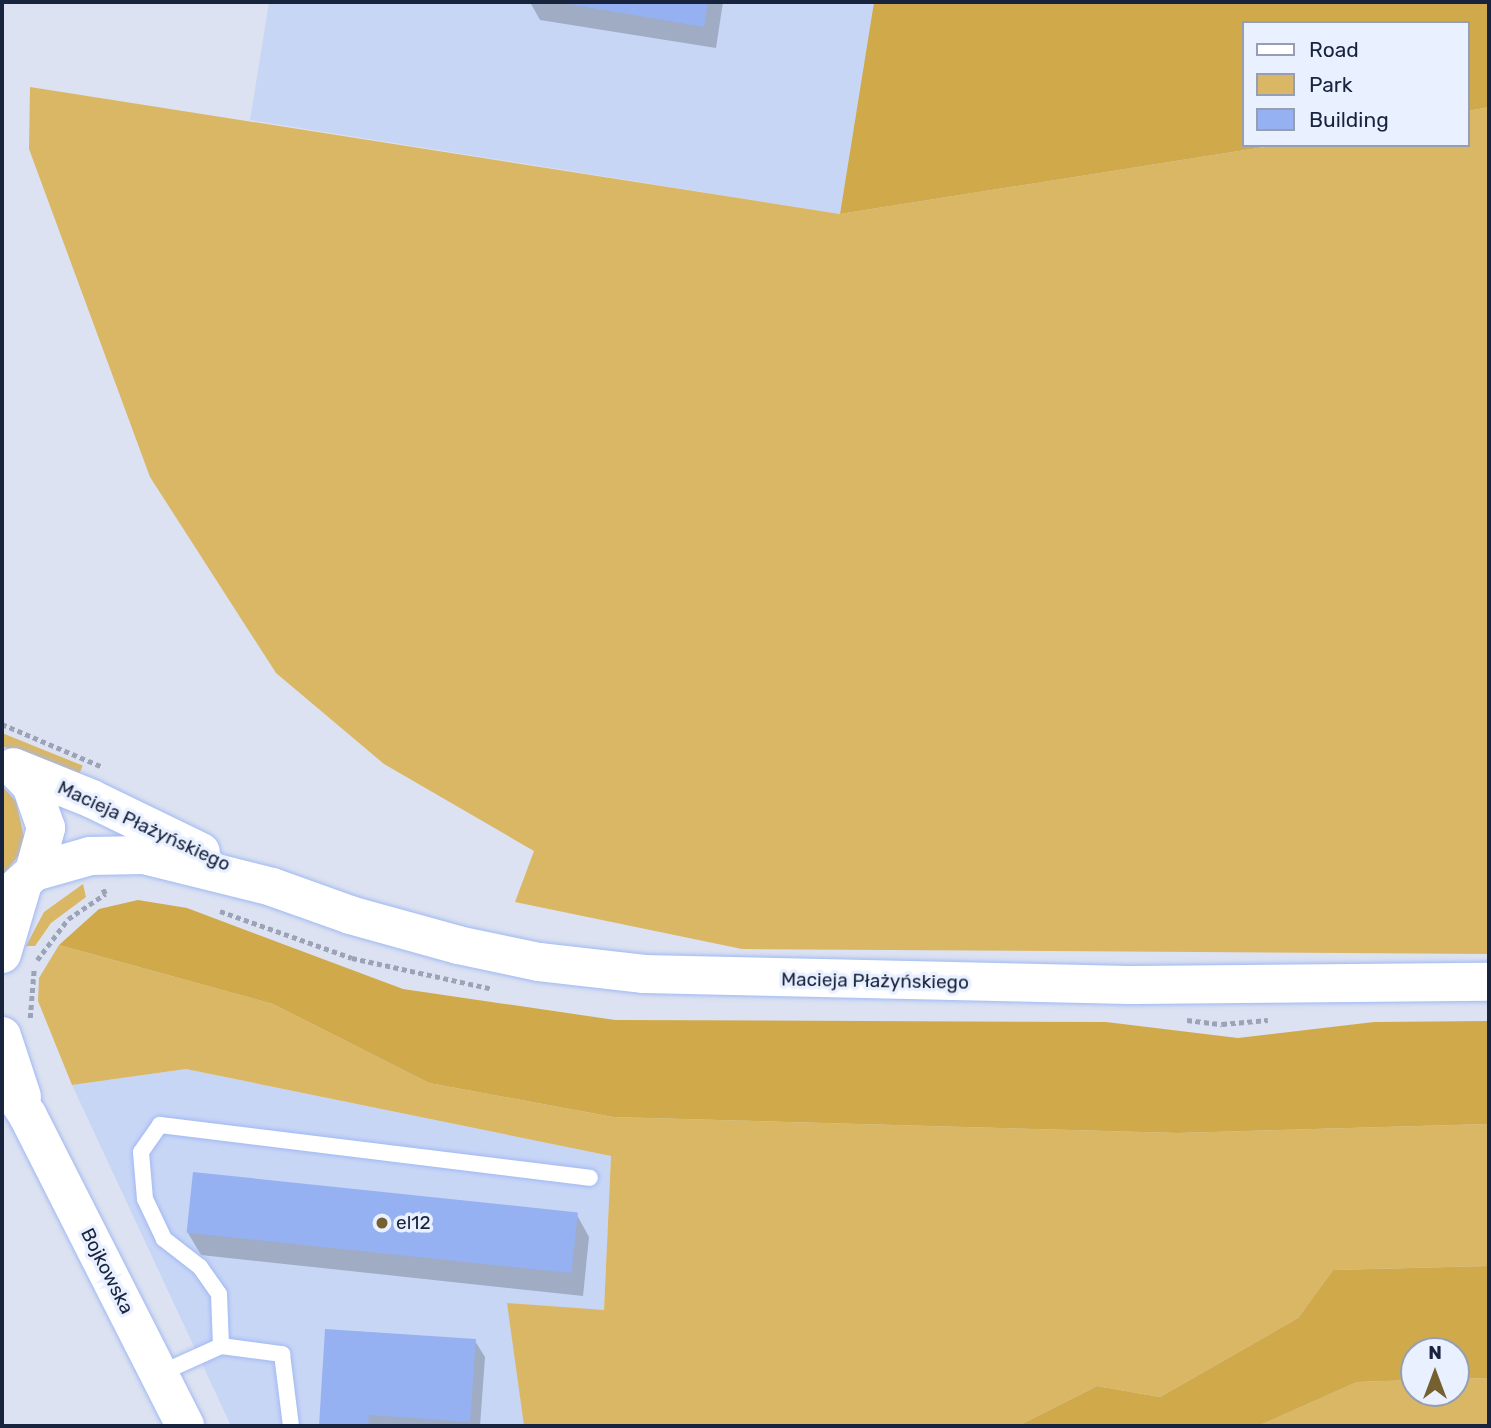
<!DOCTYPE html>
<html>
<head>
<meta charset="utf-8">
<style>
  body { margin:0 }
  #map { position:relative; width:1491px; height:1428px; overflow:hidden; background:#dce2f1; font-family:Rubik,sans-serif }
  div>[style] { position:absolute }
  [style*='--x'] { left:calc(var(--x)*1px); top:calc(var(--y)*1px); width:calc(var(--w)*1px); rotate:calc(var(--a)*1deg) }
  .built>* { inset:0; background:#c8d6f6 }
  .green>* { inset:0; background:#dab765; transform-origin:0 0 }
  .forest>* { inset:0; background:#d0a94a }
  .shadow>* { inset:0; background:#0003 }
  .building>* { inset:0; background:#96b1f1; transform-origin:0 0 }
  .path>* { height:4.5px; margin-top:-2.25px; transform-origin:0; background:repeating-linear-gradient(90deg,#9ba3b6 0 5px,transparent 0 8.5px) }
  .roads { filter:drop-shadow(0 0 2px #a1b9f2) drop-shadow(0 0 2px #a1b9f2) }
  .service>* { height:16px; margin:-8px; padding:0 8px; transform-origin:8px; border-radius:8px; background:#fff }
  .tertiary>* { height:38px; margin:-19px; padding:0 19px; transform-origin:19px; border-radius:19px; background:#fff }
  .dots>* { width:19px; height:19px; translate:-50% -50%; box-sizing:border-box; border:4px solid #e9f0ff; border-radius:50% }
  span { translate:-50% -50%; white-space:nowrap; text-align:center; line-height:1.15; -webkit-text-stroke:7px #e9f0ff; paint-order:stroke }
  .street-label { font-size:19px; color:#18233e }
  .poi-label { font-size:19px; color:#18233e }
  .left { translate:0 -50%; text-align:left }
  .frame { position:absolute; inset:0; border:4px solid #18233e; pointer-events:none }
  .legend { position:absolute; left:1242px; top:21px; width:228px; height:126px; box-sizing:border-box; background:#e9f0ff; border:2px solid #959eb2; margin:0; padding:9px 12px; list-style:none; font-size:21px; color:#18233e }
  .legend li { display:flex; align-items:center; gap:14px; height:35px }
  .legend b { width:35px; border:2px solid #959eb2 }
  .north { position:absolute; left:1400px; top:1337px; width:70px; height:70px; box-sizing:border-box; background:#e9f0ff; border:2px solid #959eb2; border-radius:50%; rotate:0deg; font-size:19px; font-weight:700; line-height:28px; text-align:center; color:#18233e }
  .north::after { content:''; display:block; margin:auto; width:24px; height:32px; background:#756130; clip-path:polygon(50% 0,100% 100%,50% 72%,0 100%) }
</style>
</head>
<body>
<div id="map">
  <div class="built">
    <div style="clip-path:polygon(269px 2px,874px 2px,840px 214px,250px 120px)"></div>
    <div style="clip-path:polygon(186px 1069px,611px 1156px,604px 1311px,508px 1303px,524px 1426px,231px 1426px,72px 1085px)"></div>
  </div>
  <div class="green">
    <div style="clip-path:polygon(30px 87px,840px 214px,1276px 145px,1468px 145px,1468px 111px,1489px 107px,1489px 954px,742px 949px,515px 902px,534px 851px,384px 764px,276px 673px,150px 477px,29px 149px)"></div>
    <div style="left:2px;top:733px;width:87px;height:12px;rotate:22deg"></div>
    <div style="clip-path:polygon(2px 786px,16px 801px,24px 837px,19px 855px,2px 876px)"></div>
    <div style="clip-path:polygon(83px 884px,86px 897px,51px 923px,35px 946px,26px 946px,44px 912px)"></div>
    <div style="clip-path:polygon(59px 945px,273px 1004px,429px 1083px,613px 1117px,1178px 1133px,1489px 1124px,1489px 1266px,1333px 1270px,1298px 1318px,1160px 1397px,1097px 1386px,1018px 1426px,524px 1426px,507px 1303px,604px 1310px,611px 1156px,186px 1069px,72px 1085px,38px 1001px,39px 978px)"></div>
    <div style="clip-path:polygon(1489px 1378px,1489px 1426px,1258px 1426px,1357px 1382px,1414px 1380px,1414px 1393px,1456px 1393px,1456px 1379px)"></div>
  </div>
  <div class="forest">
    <div style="clip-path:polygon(874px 2px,1489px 2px,1489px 107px,1468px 111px,1468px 23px,1244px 23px,1244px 145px,1276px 145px,840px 214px)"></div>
    <div style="clip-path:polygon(138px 900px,187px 908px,403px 989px,615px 1020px,1106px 1022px,1238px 1038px,1374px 1022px,1489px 1021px,1489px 1124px,1178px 1133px,613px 1117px,429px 1083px,273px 1004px,59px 945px,99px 909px)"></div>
    <div style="clip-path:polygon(1489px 1266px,1489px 1378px,1456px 1379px,1456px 1351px,1414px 1351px,1414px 1380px,1357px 1382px,1258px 1426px,1018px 1426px,1097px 1386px,1160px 1397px,1298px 1318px,1333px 1270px)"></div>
  </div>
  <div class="shadow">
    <div style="clip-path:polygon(530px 2px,723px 2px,716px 48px,540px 20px)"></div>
    <div style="clip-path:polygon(577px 1215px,589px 1237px,583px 1296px,201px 1255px,188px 1233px)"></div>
    <div style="clip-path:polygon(327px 1331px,475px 1341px,485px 1357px,480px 1426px,320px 1426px)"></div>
  </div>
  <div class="building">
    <div style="clip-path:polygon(556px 2px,708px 2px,704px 27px)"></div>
    <div style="left:193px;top:1172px;width:387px;height:61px;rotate:6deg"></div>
    <div style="clip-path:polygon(325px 1329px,476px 1339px,470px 1422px,369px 1415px,368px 1426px,319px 1426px)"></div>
  </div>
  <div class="path">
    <div style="--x:2;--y:724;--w:110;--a:23.1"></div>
    <div style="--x:220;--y:911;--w:140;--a:19.6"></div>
    <div style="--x:352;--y:958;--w:144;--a:12.4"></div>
    <div style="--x:37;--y:960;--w:51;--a:-52.9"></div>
    <div style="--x:68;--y:919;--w:45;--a:-34"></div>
    <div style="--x:105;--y:894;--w:8;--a:-113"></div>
    <div style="--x:30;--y:1018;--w:50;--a:-85.4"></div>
    <div style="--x:1187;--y:1020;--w:35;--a:7"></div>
    <div style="--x:1222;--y:1024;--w:46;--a:-5"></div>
  </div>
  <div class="roads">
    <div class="service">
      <div style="--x:221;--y:1346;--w:52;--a:-92.2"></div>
      <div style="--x:219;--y:1294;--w:33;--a:-125"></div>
      <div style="--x:200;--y:1267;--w:46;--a:-142.1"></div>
      <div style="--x:164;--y:1239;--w:44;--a:-115.4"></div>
      <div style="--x:145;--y:1199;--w:47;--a:-94.9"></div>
      <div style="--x:141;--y:1152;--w:33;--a:-55"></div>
      <div style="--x:160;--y:1125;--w:433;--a:7"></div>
      <div style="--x:159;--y:1374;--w:68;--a:-24.3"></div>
      <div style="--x:221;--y:1346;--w:62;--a:7.5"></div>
      <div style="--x:282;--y:1354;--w:73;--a:82.9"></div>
    </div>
    <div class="tertiary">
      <div style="--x:15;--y:768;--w:83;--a:21.9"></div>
      <div style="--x:92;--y:799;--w:121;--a:25.9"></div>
      <div style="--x:34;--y:872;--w:58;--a:-15.9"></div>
      <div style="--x:90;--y:856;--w:54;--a:-1.1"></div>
      <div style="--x:144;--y:855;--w:132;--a:14"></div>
      <div style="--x:272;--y:887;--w:83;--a:19.7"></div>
      <div style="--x:350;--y:915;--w:112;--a:15.5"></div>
      <div style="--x:458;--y:945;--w:83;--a:11.9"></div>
      <div style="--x:539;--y:962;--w:106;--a:6.5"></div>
      <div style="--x:644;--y:974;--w:485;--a:1.3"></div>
      <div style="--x:1129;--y:985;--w:360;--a:-0.5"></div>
      <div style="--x:2;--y:901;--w:43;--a:-42.2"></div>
      <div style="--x:34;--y:872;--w:46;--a:-74.7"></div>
      <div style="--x:46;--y:828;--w:46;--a:-109.2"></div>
      <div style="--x:31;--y:785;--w:25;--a:-135"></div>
      <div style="--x:2;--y:954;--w:70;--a:-73.4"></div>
      <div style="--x:2;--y:1036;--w:64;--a:71.8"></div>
      <div style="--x:2;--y:1076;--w:48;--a:57"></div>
      <div style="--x:28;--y:1116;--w:347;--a:63.1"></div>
    </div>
  </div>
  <div class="dots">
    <div style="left:382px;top:1223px;background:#756130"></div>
  </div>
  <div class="street-label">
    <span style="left:144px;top:826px;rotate:25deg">Macieja Płażyńskiego</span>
    <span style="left:875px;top:981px;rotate:1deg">Macieja Płażyńskiego</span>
    <span style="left:107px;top:1271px;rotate:63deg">Bojkowska</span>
  </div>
  <div class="poi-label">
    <span class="left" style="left:396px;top:1223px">el12</span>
  </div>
  <div class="frame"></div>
  <ul class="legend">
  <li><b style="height:9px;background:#fff"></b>Road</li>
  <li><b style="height:19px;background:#dab765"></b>Park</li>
  <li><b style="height:19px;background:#96b1f1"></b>Building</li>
  </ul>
  <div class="north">N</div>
</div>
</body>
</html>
